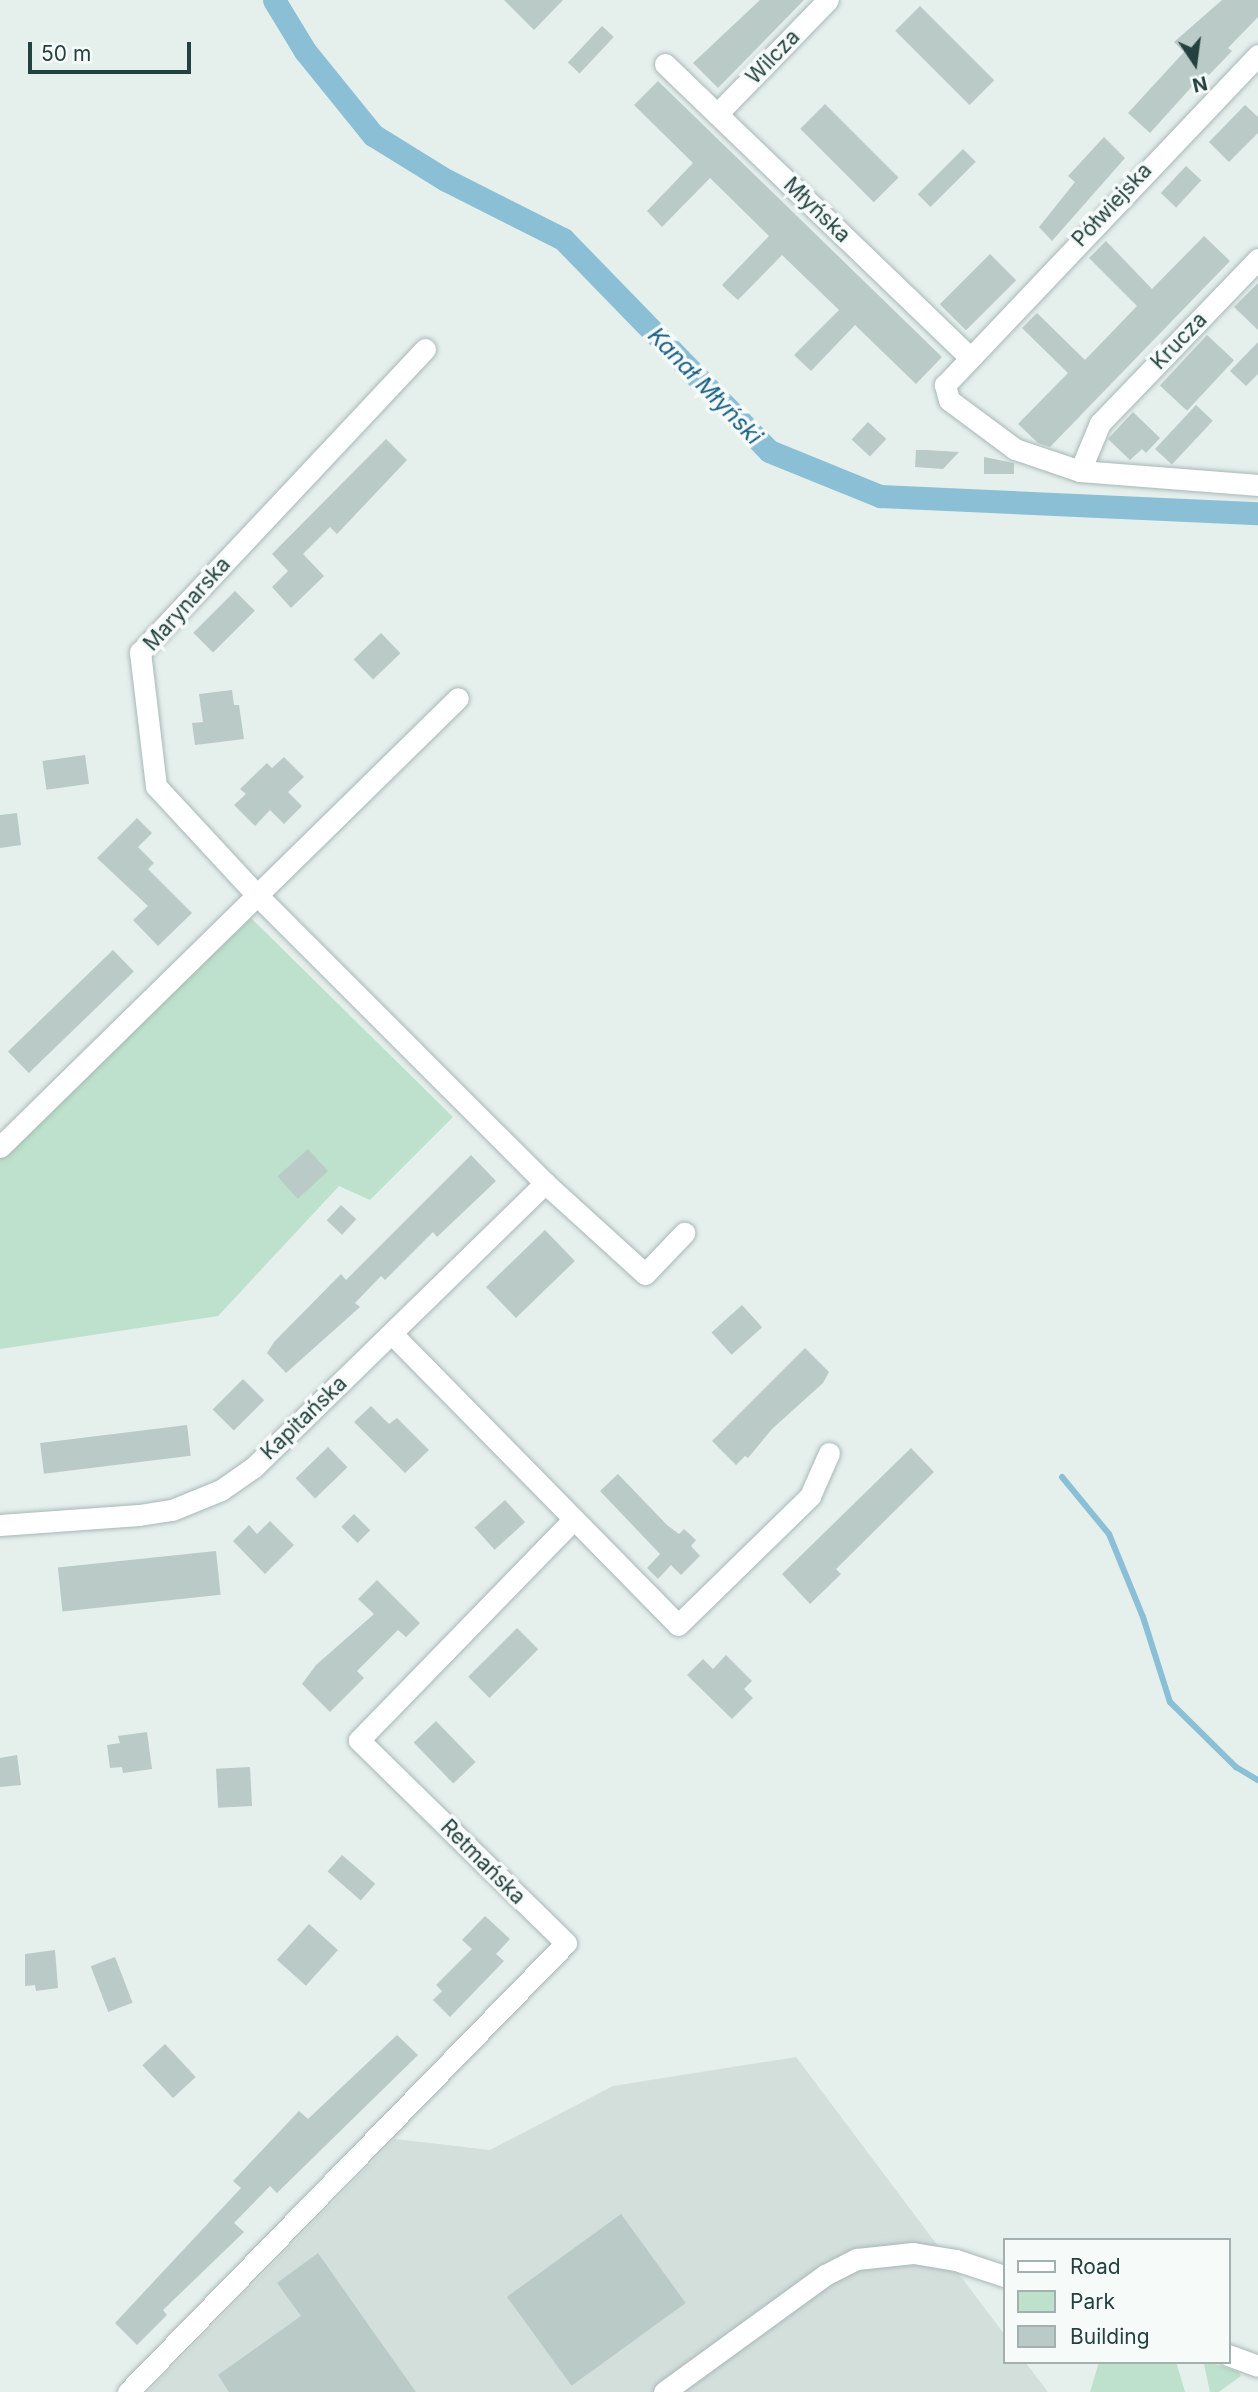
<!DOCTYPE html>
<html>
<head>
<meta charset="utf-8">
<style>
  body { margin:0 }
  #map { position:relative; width:1258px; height:2392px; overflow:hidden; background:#e5efec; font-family:Inter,sans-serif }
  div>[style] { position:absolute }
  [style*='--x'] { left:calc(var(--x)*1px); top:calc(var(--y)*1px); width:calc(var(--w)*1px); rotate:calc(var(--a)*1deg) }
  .built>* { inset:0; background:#d3dfdb }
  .green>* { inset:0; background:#bde1cc }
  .stream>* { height:6px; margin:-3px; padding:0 3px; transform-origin:3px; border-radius:3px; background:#8bbfd6 }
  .canal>* { height:23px; margin:-11.5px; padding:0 11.5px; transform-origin:11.5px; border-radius:11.5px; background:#8bbfd6 }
  .building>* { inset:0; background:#bacac6; transform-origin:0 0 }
  .roads { filter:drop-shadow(0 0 2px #a7b8b5) drop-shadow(0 0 2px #a7b8b5) }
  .street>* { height:21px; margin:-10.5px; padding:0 10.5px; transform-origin:10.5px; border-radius:10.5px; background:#fff }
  span { translate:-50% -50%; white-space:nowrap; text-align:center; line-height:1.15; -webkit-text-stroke:7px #f6fbf9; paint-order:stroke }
  .street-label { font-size:21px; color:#23423f }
  .water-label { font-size:23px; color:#186083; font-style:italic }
  .legend { position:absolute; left:1003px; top:2238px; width:228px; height:126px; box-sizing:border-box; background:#f6fbf9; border:2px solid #a2b1af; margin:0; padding:9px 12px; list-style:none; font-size:21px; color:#23423f }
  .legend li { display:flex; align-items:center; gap:14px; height:35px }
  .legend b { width:35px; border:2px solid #a2b1af }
  .north { position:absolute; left:1160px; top:28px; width:70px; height:70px; -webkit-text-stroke:5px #f6fbf9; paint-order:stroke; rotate:167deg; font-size:19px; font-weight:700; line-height:28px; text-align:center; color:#23423f }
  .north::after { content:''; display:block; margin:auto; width:24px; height:32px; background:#23423f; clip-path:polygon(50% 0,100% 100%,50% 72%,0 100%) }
  .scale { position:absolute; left:28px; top:42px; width:163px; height:32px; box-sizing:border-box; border:4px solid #23423f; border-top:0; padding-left:9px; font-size:21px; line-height:24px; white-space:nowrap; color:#23423f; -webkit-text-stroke:5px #f6fbf9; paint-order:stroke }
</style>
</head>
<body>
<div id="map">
  <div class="built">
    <div style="clip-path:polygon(796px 2057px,1004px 2334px,1004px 2362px,1025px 2362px,1048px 2392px,148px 2392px,395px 2139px,490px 2150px,613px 2086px)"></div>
  </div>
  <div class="green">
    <div style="clip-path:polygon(251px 918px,453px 1117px,370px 1200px,339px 1186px,218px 1316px,0 1349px,0 1157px)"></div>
    <div style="clip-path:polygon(1099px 2362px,1176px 2362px,1185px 2392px,1090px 2392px)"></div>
    <div style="clip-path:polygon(1209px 2362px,1239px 2372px,1241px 2376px,1219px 2392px,1210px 2392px,1204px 2364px)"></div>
  </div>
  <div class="stream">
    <div style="--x:1062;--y:1477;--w:74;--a:50.5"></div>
    <div style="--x:1109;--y:1534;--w:90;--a:67.7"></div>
    <div style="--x:1143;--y:1617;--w:89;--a:72.4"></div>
    <div style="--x:1170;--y:1702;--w:93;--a:44.6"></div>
    <div style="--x:1236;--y:1767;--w:26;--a:31"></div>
  </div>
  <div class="canal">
    <div style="--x:274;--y:0;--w:60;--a:58.7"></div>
    <div style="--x:305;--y:51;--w:108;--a:51"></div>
    <div style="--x:373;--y:135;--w:86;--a:31.7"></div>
    <div style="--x:446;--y:180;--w:131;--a:26.8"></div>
    <div style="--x:563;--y:239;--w:296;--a:45.8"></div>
    <div style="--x:769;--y:451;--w:120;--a:22.1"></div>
    <div style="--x:880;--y:496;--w:378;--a:2.6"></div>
  </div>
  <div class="building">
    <div style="clip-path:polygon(504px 0,563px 0,534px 30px)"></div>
    <div style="clip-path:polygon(760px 0,804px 0,718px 88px,693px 63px)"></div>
    <div style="clip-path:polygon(1222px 0,1258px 0,1258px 17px,1228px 48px,1232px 51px,1209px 75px,1205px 72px,1150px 133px,1128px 113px,1184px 52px,1174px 42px)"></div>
    <div style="left:920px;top:6px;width:105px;height:35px;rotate:45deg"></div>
    <div style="left:602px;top:26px;width:16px;height:50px;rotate:43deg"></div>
    <div style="clip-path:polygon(658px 81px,942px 357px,916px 384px,855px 325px,811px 371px,794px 355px,839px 310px,782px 255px,738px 300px,729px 292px,722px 285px,769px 236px,710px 178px,662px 227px,647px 211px,693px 163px,634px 105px)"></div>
    <div style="left:825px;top:104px;width:104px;height:35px;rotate:45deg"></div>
    <div style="clip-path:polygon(1245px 105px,1258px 117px,1258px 133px,1229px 162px,1209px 142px)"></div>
    <div style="clip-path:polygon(1104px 137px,1125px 158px,1052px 241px,1039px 227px,1075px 182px,1068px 176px)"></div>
    <div style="left:963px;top:149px;width:18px;height:64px;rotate:45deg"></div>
    <div style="left:1186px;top:166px;width:21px;height:37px;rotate:43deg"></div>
    <div style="clip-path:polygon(1204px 236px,1230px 261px,1050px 447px,1038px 443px,1018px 424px,1068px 373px,1022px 328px,1037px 313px,1085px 360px,1137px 306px,1089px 258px,1106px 241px,1152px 289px)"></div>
    <div style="left:990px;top:254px;width:37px;height:71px;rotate:45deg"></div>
    <div style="clip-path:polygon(1258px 283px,1258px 330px,1234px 307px)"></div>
    <div style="left:1207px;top:335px;width:37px;height:69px;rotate:43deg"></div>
    <div style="clip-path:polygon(1258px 342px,1258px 374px,1246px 386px,1230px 371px)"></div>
    <div style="left:1196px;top:405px;width:23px;height:60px;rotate:43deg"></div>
    <div style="clip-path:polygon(1133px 412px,1160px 438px,1146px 453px,1142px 449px,1130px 460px,1108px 439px)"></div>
    <div style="left:868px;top:422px;width:25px;height:24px;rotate:43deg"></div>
    <div style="clip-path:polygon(386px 439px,407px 460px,337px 534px,330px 527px,303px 554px,324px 576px,291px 608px,272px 587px,288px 571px,272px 554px)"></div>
    <div style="clip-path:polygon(916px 450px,926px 450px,959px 452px,943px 469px,915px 467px)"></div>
    <div style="clip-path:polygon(984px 457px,1014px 463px,1014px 474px,984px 474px)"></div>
    <div style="left:235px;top:591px;width:28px;height:59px;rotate:45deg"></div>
    <div style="left:381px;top:633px;width:28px;height:38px;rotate:46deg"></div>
    <div style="clip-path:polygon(232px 690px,234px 705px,239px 705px,244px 739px,195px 745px,192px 723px,203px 722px,199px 694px)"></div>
    <div style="left:85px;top:755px;width:29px;height:43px;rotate:82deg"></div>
    <div style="clip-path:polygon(284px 757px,304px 777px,288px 792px,302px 806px,284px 824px,270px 810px,255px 826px,234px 805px,246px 794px,240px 789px,267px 763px,272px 768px)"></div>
    <div style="clip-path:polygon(17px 813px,21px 845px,0 848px,0 815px)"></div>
    <div style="clip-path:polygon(137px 818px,152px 833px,138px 847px,154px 863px,148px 869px,192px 913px,158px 946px,133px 920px,148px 906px,97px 858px)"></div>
    <div style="left:113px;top:950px;width:30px;height:146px;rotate:46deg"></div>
    <div style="left:308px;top:1149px;width:30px;height:41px;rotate:48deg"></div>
    <div style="clip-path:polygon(471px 1155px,496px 1181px,437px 1237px,433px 1232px,385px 1280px,381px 1276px,355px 1303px,360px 1307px,286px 1373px,267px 1353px,274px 1342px,341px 1274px,346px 1280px)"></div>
    <div style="left:341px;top:1205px;width:21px;height:21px;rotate:43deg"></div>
    <div style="left:545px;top:1230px;width:43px;height:82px;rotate:46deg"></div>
    <div style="left:742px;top:1305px;width:30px;height:41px;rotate:48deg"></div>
    <div style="clip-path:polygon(805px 1348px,829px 1372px,823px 1383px,772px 1429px,748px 1458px,745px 1456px,736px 1465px,712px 1441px)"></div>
    <div style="left:243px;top:1379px;width:30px;height:43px;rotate:45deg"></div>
    <div style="clip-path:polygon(371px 1406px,389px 1424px,397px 1418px,429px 1450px,405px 1473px,354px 1422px)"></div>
    <div style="left:187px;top:1425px;width:31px;height:148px;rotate:83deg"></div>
    <div style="left:328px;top:1447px;width:28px;height:45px;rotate:46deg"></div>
    <div style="clip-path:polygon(911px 1448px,934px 1472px,836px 1569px,841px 1574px,810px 1604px,782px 1574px)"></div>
    <div style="clip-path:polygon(618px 1474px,667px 1525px,679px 1534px,684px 1529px,696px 1540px,691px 1546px,700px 1556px,681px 1575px,671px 1565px,658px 1579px,647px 1568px,660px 1554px,600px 1491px)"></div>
    <div style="left:505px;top:1500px;width:30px;height:41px;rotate:48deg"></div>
    <div style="left:354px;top:1514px;width:23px;height:18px;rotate:45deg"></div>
    <div style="clip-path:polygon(270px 1521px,294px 1545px,265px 1574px,233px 1541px,249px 1525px,257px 1534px)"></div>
    <div style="left:216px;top:1551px;width:44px;height:159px;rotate:84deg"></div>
    <div style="clip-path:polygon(377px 1580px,420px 1623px,406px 1637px,398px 1630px,357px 1671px,364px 1678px,330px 1712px,302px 1684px,316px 1665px,374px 1614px,358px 1599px)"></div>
    <div style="left:517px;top:1628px;width:30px;height:69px;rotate:45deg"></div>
    <div style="clip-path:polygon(726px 1655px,752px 1681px,744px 1689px,753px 1698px,732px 1719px,687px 1675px,703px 1659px,713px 1669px)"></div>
    <div style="left:436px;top:1721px;width:57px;height:31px;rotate:46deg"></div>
    <div style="clip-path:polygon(147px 1732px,152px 1769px,123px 1773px,122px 1767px,110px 1768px,107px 1745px,120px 1743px,118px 1736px)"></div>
    <div style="clip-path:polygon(17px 1755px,21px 1785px,0 1787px,0 1758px)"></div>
    <div style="left:250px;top:1767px;width:39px;height:34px;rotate:87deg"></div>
    <div style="left:342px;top:1855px;width:44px;height:22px;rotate:41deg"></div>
    <div style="clip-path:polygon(485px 1916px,510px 1939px,496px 1954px,504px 1961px,450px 2017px,433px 2000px,442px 1991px,436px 1985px,472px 1949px,462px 1940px)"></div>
    <div style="left:309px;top:1924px;width:39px;height:48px;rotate:42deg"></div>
    <div style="clip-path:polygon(55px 1950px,58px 1988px,36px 1991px,35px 1985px,25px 1986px,25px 1954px)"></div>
    <div style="left:115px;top:1957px;width:49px;height:26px;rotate:69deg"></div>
    <div style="clip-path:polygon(397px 2035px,418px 2055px,277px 2193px,270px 2186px,234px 2223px,244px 2232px,163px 2310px,167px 2315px,137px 2345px,115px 2323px,241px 2188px,233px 2181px,299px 2111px,308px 2119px)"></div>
    <div style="left:165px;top:2044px;width:45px;height:31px;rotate:47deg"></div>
    <div style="left:621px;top:2214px;width:110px;height:141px;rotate:54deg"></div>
    <div style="clip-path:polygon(318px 2253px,372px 2330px,416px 2392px,229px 2392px,218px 2375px,301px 2316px,277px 2283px)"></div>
  </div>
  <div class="roads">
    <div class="street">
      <div style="--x:665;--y:64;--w:422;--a:43.9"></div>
      <div style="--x:717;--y:114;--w:159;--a:-45.8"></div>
      <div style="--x:1258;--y:259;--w:228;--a:133.9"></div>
      <div style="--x:1100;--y:423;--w:52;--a:112.6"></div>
      <div style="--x:1080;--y:471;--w:179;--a:4.5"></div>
      <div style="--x:425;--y:349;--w:416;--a:133.2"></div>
      <div style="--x:140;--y:652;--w:135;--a:83.2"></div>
      <div style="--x:156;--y:786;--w:149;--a:47.2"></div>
      <div style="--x:257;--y:895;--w:407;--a:45"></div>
      <div style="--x:545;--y:1183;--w:135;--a:42.3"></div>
      <div style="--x:645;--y:1274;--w:57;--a:-46.4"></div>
      <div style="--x:1080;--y:471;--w:69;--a:-161.3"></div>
      <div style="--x:1015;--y:449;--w:82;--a:-143.4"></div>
      <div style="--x:949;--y:400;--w:16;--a:-105"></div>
      <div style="--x:945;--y:385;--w:455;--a:-46.5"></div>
      <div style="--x:0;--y:1147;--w:641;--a:-44.43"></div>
      <div style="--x:574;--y:1519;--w:148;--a:45.5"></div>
      <div style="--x:678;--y:1625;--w:185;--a:-44.3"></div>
      <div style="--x:810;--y:1496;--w:47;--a:-66.2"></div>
      <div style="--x:0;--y:1525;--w:139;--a:-4.1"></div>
      <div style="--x:139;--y:1515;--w:33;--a:-9"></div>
      <div style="--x:172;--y:1510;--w:53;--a:-22.2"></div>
      <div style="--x:221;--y:1490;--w:40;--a:-34.9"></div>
      <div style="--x:254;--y:1467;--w:407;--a:-44.3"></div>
      <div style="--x:1228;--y:2355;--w:32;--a:20"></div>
      <div style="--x:128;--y:2392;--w:627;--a:-45.71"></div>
      <div style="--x:566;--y:1943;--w:290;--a:-135.6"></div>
      <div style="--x:359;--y:1740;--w:308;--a:-45.8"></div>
      <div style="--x:574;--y:1519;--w:260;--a:-134.5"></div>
      <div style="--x:664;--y:2392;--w:199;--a:-36"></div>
      <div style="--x:825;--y:2275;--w:36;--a:-27"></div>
      <div style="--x:857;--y:2259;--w:56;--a:-6.1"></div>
      <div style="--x:913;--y:2253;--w:44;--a:9.2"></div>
      <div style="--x:956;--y:2260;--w:51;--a:18.4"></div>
    </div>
  </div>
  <div class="street-label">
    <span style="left:773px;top:57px;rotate:-46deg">Wilcza</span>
    <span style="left:1112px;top:205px;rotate:-47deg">Półwiejska</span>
    <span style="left:817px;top:210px;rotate:44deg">Młyńska</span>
    <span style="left:1179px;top:341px;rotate:-46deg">Krucza</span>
    <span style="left:187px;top:604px;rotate:-48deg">Marynarska</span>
    <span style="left:304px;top:1418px;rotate:-44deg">Kapitańska</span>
    <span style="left:483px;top:1862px;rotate:45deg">Retmańska</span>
  </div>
  <div class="water-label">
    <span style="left:705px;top:386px;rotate:46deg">Kanał Młyński</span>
  </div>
  <ul class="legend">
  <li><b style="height:9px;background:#fff"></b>Road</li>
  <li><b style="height:19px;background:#bde1cc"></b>Park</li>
  <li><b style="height:19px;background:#bacac6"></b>Building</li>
  </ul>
  <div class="north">N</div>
  <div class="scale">50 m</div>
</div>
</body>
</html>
